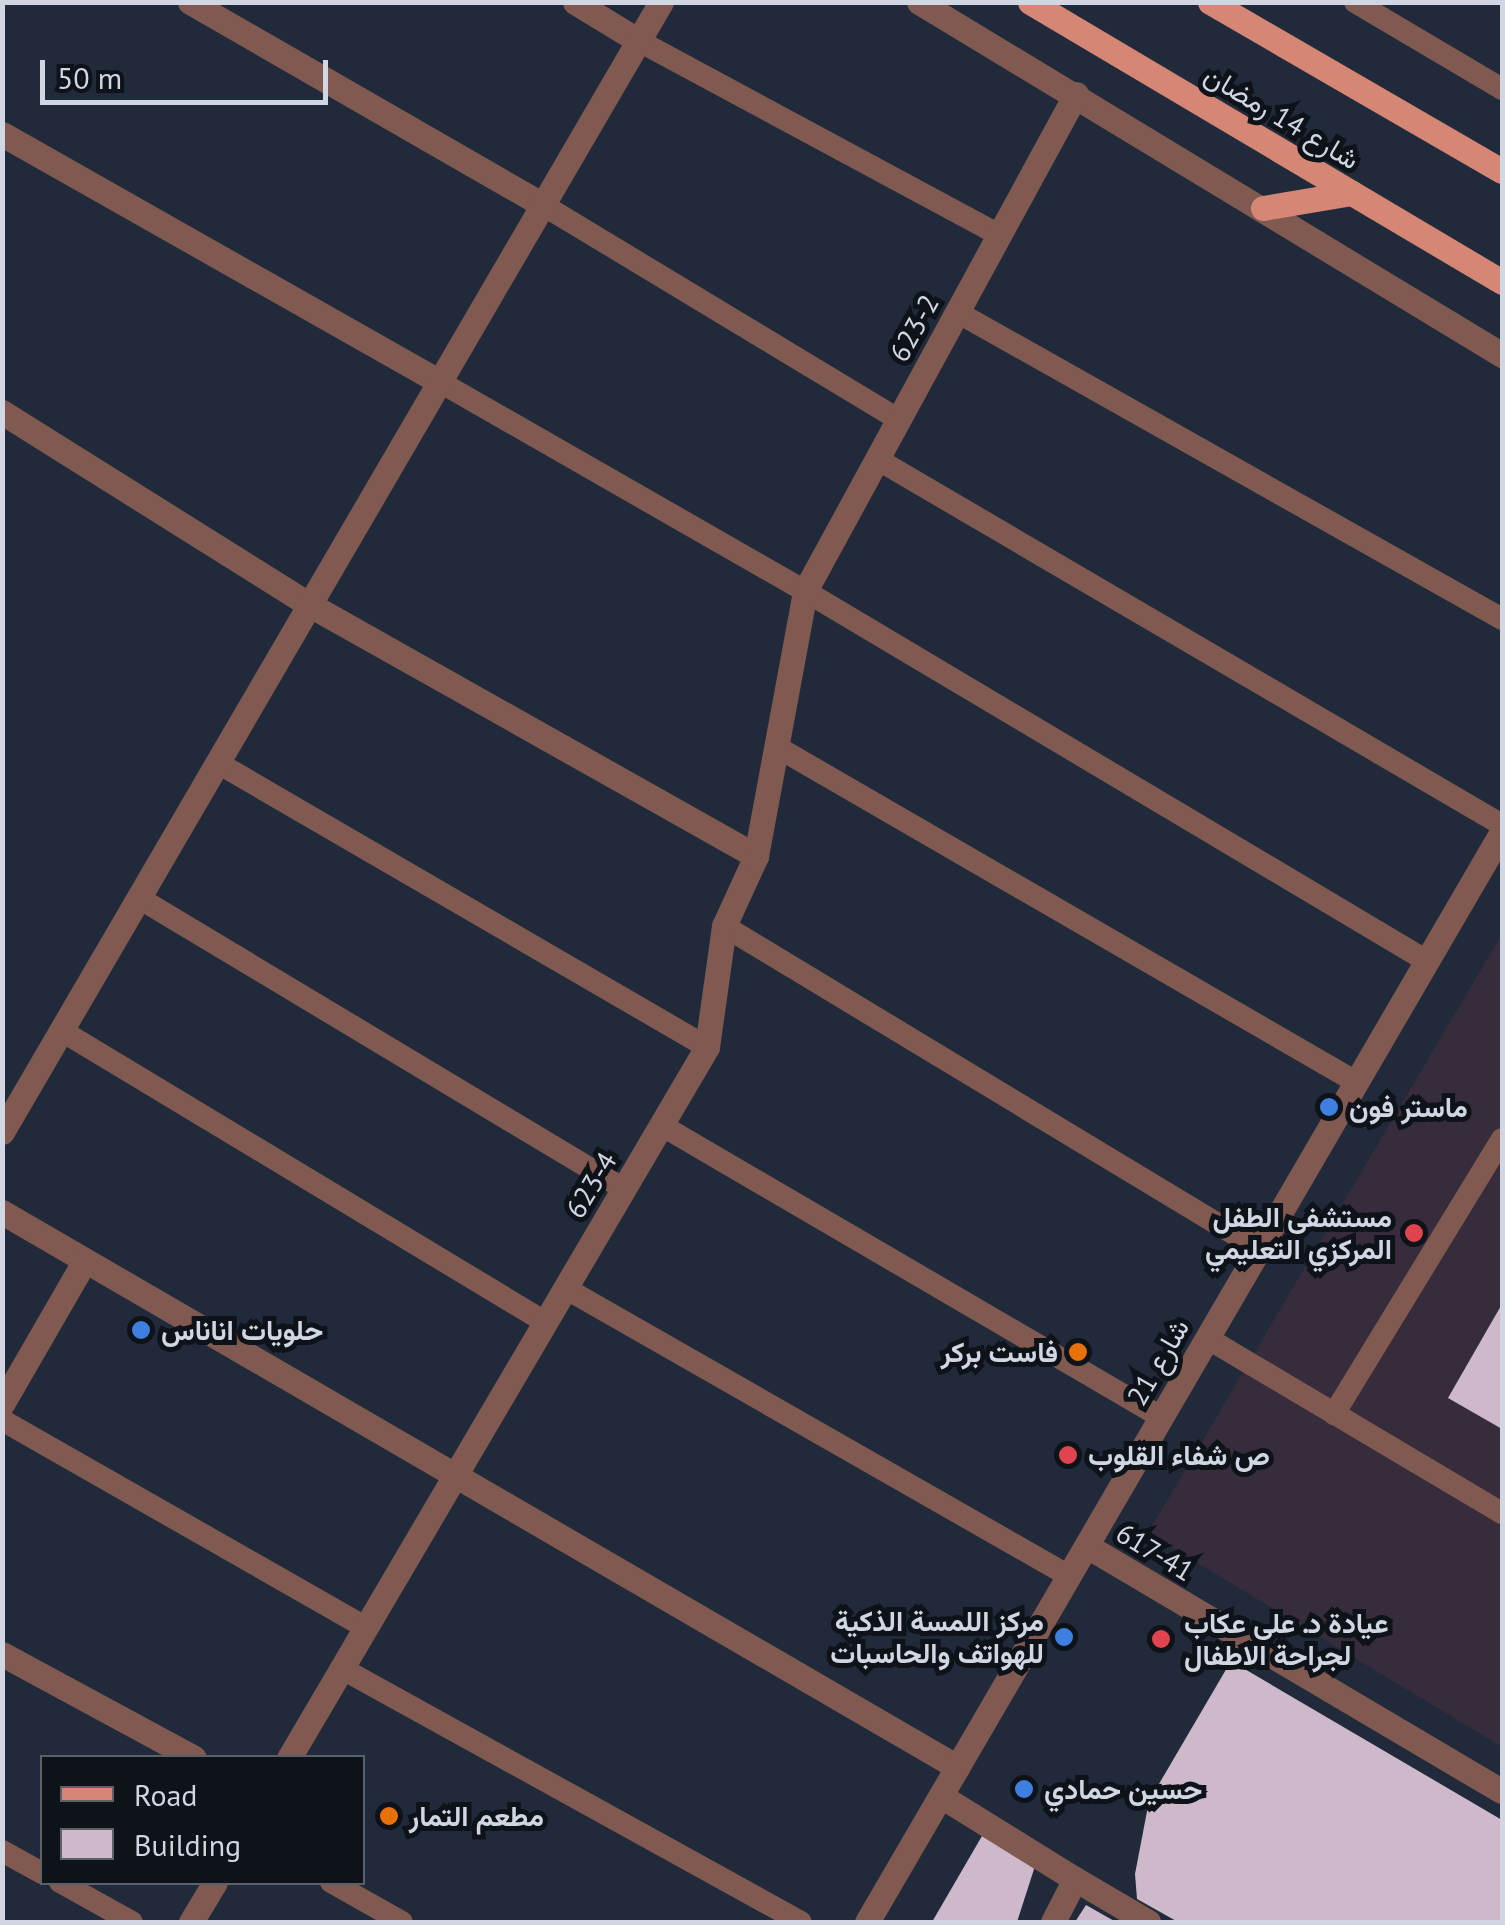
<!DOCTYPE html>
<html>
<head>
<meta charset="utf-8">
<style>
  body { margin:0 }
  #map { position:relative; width:1505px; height:1925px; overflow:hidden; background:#212a3a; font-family:"PT Sans",Vazirmatn,sans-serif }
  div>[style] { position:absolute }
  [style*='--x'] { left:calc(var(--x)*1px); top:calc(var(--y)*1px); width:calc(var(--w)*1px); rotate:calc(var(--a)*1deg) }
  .medical>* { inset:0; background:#372c3b }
  .building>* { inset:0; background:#cdb9ca }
  .service>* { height:22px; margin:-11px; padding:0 11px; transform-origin:11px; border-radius:11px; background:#805950 }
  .minor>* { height:25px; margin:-12.5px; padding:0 12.5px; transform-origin:12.5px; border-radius:12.5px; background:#805950 }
  .tertiary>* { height:25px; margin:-12.5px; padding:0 12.5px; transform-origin:12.5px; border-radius:12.5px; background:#805950 }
  .primary>* { height:25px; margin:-12.5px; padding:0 12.5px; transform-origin:12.5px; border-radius:12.5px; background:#d58674 }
  .dots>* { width:28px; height:28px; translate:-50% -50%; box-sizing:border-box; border:5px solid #0e1219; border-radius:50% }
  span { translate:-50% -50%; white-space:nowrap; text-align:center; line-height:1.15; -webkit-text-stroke:10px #0e1219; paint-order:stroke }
  .street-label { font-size:28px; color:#d1d7e2 }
  .poi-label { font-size:28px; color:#d1d7e2; font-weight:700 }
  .left { translate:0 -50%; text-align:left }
  .right { translate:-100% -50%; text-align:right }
  .frame { position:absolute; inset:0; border:5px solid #d1d7e2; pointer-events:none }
  .legend { position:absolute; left:40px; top:1755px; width:325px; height:130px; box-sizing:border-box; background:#0e1219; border:2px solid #5c6169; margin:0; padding:12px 18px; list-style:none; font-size:30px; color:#d1d7e2 }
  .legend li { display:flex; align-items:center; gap:20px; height:50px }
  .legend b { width:50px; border:2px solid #5c6169 }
  .scale { position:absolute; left:40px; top:60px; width:288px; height:45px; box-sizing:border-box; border:5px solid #d1d7e2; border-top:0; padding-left:12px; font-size:30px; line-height:35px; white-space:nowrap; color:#d1d7e2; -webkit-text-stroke:8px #0e1219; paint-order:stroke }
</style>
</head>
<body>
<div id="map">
  <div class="medical">
    <div style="clip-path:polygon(1502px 934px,1502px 1747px,1148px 1533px)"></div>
  </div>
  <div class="building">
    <div style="clip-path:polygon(1502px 1304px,1502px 1429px,1448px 1398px)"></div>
    <div style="clip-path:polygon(1231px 1661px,1502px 1820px,1502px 1922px,1178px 1922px,1137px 1899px,1135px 1874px,1149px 1801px)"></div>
    <div style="clip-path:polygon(982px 1836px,1035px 1866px,1017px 1922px,932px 1922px)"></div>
    <div style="clip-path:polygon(1086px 1905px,1116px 1922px,1075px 1922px)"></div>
  </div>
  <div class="service">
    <div style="--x:1355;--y:2;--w:171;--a:30.6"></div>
    <div style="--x:639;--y:41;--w:410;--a:28.3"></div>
    <div style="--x:543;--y:205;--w:415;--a:31.1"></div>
    <div style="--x:957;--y:312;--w:626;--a:29.39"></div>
    <div style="--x:440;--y:382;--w:421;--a:29.8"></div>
    <div style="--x:805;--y:591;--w:724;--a:30.75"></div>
    <div style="--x:877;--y:459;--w:724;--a:30.35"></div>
    <div style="--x:777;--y:747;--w:669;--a:30.05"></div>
    <div style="--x:218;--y:763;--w:565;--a:30.15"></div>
    <div style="--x:139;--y:898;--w:566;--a:30.96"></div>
    <div style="--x:724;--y:926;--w:625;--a:31.12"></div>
    <div style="--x:62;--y:1031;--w:564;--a:31.07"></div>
    <div style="--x:661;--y:1125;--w:579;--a:30.28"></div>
    <div style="--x:565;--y:1288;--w:580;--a:29.74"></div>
    <div style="--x:1207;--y:1338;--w:343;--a:30.7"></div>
    <div style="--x:1334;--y:1414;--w:322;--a:-58.6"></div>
    <div style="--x:2;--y:1420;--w:418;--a:29.7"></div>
    <div style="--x:341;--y:1668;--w:525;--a:28.91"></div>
    <div style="--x:2;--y:1851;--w:46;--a:28.8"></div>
    <div style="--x:60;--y:1882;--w:82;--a:29.1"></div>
    <div style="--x:331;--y:1882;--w:81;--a:29.4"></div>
  </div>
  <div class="minor">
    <div style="--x:190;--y:2;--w:407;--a:29.9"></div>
    <div style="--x:575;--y:2;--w:75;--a:31.4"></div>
    <div style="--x:919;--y:2;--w:682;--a:31.19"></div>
    <div style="--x:2;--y:134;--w:503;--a:29.52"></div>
    <div style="--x:2;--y:412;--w:363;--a:32.1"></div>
    <div style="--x:310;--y:605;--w:512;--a:29.37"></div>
    <div style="--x:2;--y:1132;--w:1308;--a:-59.75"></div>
    <div style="--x:2;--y:1212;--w:1105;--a:30.16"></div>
    <div style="--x:2;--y:1404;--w:166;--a:-60"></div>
    <div style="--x:1087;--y:1546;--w:482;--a:30.6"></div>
    <div style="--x:2;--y:1654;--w:218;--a:28.4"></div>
    <div style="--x:289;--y:1758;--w:825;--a:-59.55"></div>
    <div style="--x:707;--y:1047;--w:122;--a:-82"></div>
    <div style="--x:724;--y:926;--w:77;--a:-65.4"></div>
    <div style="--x:756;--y:856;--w:269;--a:-79.5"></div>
    <div style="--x:805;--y:591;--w:566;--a:-61.4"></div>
    <div style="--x:941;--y:1796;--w:158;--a:31.8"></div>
    <div style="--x:191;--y:1922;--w:47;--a:-59"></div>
    <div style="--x:1053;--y:1922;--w:48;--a:-62.9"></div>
    <div style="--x:1075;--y:1879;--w:85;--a:30.5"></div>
  </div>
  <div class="tertiary">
    <div style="--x:867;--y:1922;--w:1261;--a:-59.78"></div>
  </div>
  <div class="primary">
    <div style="--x:1030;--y:2;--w:549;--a:30.68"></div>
    <div style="--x:1210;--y:2;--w:337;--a:30.1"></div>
    <div style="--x:1263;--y:208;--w:90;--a:-9.6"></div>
  </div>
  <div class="dots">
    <div style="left:1329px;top:1107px;background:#3f7fe0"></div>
    <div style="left:1414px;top:1233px;background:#e0444e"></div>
    <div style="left:141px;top:1330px;background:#3f7fe0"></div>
    <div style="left:1078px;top:1352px;background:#e8710a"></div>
    <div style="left:1068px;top:1455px;background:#e0444e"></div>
    <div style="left:1064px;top:1637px;background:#3f7fe0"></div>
    <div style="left:1161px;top:1639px;background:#e0444e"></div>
    <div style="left:1024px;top:1789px;background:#3f7fe0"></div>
    <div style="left:389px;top:1816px;background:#e8710a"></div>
  </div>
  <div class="street-label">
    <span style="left:1282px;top:117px;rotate:31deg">شارع 14 رمضان</span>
    <span style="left:914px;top:328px;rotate:-61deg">623-2</span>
    <span style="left:591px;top:1185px;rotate:-59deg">623-4</span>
    <span style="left:1158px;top:1362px;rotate:-60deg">شارع 21</span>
    <span style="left:1155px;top:1552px;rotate:31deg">617-41</span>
  </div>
  <div class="poi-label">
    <span class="left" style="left:1349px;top:1107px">ماستر فون</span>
    <span class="right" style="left:1392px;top:1233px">مستشفى الطفل<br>المركزي التعليمي</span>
    <span class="left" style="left:161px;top:1330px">حلويات اناناس</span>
    <span class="right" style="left:1058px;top:1352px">فاست بركر</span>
    <span class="left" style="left:1088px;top:1455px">ص شفاء القلوب</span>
    <span class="right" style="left:1044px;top:1637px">مركز اللمسة الذكية<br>للهواتف والحاسبات</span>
    <span class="left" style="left:1184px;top:1639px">عيادة د. علي عكاب<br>لجراحة الاطفال</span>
    <span class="left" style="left:1044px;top:1789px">حسين حمادي</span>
    <span class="left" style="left:409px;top:1816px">مطعم التمار</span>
  </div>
  <div class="frame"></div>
  <ul class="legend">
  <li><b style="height:12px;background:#d58674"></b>Road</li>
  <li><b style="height:28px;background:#cdb9ca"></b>Building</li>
  </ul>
  <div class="scale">50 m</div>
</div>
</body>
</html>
